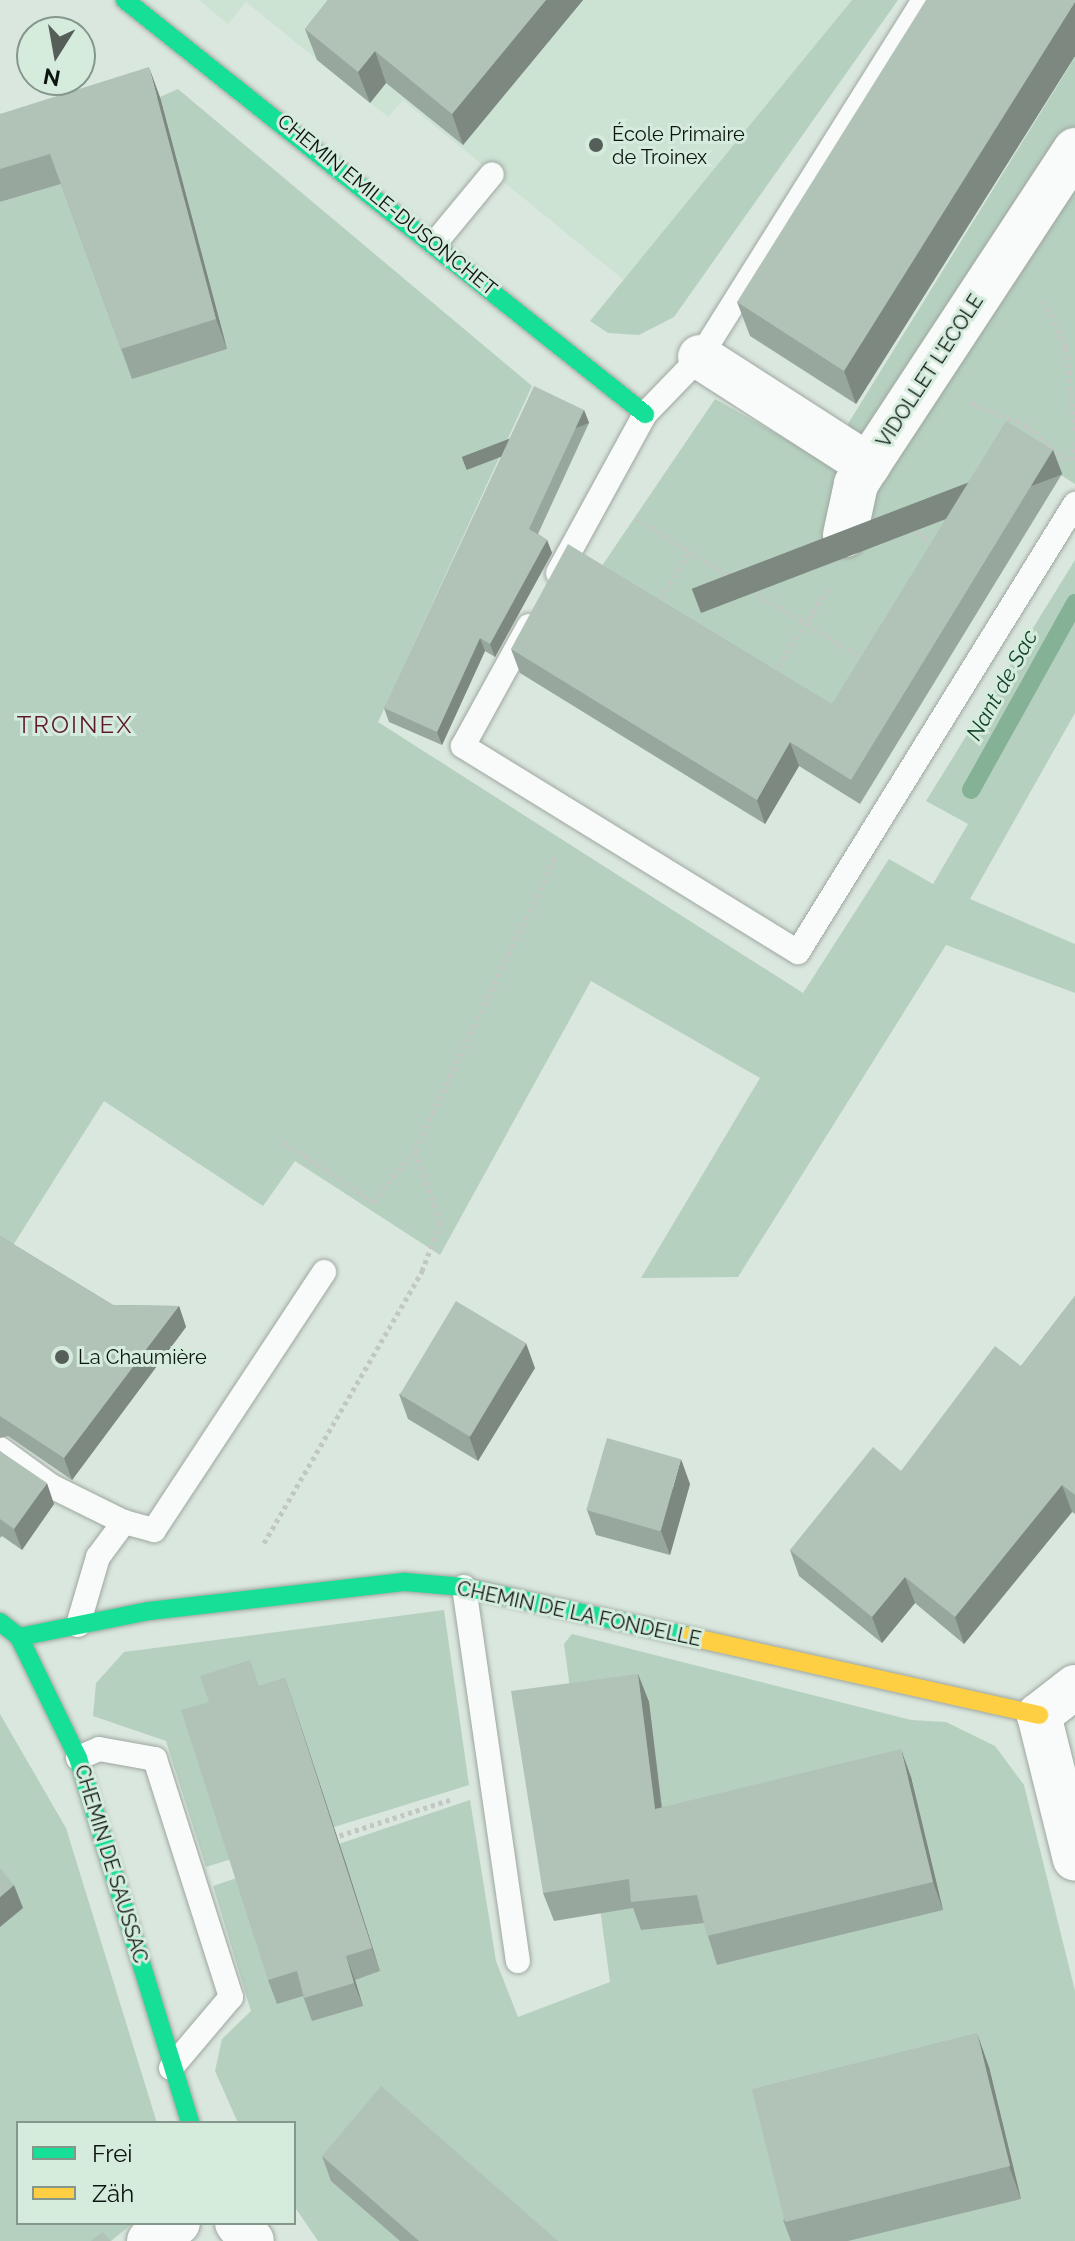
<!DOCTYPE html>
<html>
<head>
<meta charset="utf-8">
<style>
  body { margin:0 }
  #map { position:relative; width:1075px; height:2241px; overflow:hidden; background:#dae7de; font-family:Raleway,sans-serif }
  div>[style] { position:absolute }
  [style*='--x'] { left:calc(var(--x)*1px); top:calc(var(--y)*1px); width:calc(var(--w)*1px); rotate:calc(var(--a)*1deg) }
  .built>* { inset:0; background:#cce2d3 }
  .green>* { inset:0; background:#b6d0bf }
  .stream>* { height:18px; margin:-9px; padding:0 9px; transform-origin:9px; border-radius:9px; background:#85b297 }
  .path>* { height:5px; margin-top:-2.5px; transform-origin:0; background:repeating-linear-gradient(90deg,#c2c7c4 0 4px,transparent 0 8px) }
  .roads { filter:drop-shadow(0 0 2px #9ea7a0) drop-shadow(0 0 2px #9ea7a0) }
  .lane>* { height:24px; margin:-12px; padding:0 12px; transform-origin:12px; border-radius:12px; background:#f9fbfa }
  .street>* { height:44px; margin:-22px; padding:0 22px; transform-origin:22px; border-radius:22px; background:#f9fbfa }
  .fast>* { height:18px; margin:-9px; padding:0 9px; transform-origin:9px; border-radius:9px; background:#16e098 }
  .slow>* { height:18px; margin:-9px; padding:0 9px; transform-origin:9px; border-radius:9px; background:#ffcf43 }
  .wall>* { inset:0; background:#98a79d }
  .shaded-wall>* { inset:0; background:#7c8880; transform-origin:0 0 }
  .building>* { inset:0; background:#b1c2b7; transform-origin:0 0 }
  .dots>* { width:22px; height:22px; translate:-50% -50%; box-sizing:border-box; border:4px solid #d5ecdd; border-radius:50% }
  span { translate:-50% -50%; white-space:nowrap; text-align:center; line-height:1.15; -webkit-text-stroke:6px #d5ecdd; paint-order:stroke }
  .poi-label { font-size:20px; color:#0d1510 }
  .left { translate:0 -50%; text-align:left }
  .street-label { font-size:20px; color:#0d1510 }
  .water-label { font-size:22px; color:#13422a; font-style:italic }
  .quarter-label { font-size:24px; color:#5e1a2d; letter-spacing:2px }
  .legend { position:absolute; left:16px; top:2121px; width:280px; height:104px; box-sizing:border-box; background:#d5ecdd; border:2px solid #85968b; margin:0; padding:10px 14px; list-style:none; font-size:24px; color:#0d1510 }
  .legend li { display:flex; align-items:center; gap:16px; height:40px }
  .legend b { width:40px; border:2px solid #85968b }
  .north { position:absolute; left:16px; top:16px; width:80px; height:80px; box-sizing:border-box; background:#d5ecdd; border:2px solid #85968b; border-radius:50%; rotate:191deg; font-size:22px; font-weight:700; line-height:32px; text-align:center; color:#0d1510 }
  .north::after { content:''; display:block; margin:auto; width:28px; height:36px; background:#555e58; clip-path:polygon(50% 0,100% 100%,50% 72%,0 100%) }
</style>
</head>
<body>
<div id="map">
  <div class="built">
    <div style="clip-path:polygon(199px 0,852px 0,625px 281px,403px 100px,388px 117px,246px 2px,228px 24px)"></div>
  </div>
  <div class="green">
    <div style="clip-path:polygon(852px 0,898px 0,674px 317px,639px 335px,608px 333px,590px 321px)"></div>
    <div style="clip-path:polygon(1075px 57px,1075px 484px,1015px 446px,841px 728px,593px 579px,715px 399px,825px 461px)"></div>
    <div style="clip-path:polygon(178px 89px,532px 386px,378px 722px,803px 993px,889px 859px,933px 884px,968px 824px,926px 801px,1075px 560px,1075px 713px,970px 899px,1075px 944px,1075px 993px,946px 945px,738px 1277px,641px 1278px,760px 1078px,591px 981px,440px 1255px,295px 1161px,263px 1206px,104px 1101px,0 1266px,0 202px,61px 184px,226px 349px,160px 97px)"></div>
    <div style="clip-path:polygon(444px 1610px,469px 1785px,206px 1867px,166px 1741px,93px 1716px,96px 1683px,124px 1652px)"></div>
    <div style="clip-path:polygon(572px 1634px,911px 1720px,946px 1722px,995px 1746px,1024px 1785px,1075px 1991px,1075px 2241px,318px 2241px,294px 2206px,294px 2123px,238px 2123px,215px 2071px,222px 2039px,251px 2011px,213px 1886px,470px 1800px,496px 1961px,518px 2017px,610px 1982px,564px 1644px)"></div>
    <div style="clip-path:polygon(0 1714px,66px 1828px,157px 2123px,18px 2123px,18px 2223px,133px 2223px,111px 2241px,0 2241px)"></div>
  </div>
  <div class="stream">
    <div style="--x:971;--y:790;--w:214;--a:-60.9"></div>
  </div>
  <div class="path">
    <div style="--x:1043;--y:300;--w:52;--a:63.9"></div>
    <div style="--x:1066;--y:347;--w:85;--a:84"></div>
    <div style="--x:971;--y:403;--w:61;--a:22.3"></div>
    <div style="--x:1027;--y:426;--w:53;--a:41.2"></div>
    <div style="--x:1072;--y:460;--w:17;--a:-80"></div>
    <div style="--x:636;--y:518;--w:269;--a:31.8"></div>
    <div style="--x:903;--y:525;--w:38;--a:30"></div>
    <div style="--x:657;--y:605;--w:63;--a:-58.6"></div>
    <div style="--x:774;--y:673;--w:102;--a:-57.4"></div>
    <div style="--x:284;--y:1142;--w:107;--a:34"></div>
    <div style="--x:373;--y:1202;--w:65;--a:-51.2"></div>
    <div style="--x:264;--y:1543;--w:315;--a:-59.8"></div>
    <div style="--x:422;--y:1271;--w:51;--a:-69.4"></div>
    <div style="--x:440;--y:1223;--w:77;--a:-108.9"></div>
    <div style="--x:415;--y:1150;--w:328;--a:-64.5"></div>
    <div style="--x:332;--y:1838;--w:126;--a:-18"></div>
  </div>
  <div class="roads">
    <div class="lane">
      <div style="--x:435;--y:243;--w:89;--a:-50.4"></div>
      <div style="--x:558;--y:573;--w:181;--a:-61.3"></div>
      <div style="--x:645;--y:414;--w:79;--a:-46"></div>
      <div style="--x:700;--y:357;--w:421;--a:-57.9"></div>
      <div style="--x:529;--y:626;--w:137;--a:118.8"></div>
      <div style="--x:463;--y:746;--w:393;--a:31.6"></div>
      <div style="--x:798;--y:952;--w:527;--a:-58.27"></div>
      <div style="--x:0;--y:1449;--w:63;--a:36"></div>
      <div style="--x:51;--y:1486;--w:81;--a:26.3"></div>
      <div style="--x:464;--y:1587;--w:378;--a:81.8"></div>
      <div style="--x:78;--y:1625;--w:71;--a:-73.6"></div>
      <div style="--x:98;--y:1557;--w:44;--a:-53.4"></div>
      <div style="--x:124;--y:1522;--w:31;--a:15"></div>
      <div style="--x:154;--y:1530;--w:309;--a:-56.6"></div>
      <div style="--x:78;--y:1758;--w:23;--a:-23"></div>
      <div style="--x:99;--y:1749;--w:57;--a:10.1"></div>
      <div style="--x:155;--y:1759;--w:250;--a:72.3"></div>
      <div style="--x:231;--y:1997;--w:93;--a:130.2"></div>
    </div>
    <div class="street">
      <div style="--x:700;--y:357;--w:200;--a:32.7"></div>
      <div style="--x:868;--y:465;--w:377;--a:-56.7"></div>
      <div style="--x:845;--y:535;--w:52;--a:-77.8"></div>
      <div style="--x:856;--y:484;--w:22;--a:-58"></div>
      <div style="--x:1075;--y:1687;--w:46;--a:142.1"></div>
      <div style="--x:1039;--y:1715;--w:148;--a:76"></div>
      <div style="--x:237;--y:2223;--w:23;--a:50"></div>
      <div style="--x:149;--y:2241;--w:34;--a:-32"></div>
    </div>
    <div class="fast">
      <div style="--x:125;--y:0;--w:665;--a:38.53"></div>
      <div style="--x:0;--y:1622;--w:24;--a:38"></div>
      <div style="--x:19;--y:1637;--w:135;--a:64"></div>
      <div style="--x:78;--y:1758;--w:382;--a:72.9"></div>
      <div style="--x:19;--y:1637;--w:133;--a:-11.3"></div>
      <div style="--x:149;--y:1611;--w:258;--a:-6.5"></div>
      <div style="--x:405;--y:1582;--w:59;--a:4.8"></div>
      <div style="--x:464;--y:1587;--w:227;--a:12.4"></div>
    </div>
    <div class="slow">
      <div style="--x:686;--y:1636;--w:362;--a:12.6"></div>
    </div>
  </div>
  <div class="wall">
    <div style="clip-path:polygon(328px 0,583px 0,463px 145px,386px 83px,370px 103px,317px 60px,305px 29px)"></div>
    <div style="clip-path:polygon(1075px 0,1075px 56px,856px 404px,750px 336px,737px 302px)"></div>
    <div style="clip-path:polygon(160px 97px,227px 349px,132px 379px,61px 184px,0 202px,0 114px)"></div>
    <div style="clip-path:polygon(584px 410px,589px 423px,538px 534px,547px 540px,552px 553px,495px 657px,485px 651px,442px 745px,389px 722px,384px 708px)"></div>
    <div style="clip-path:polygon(1053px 450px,1062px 474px,860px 804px,799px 766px,765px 824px,520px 673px,511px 649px,832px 704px)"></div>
    <div style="clip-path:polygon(0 1236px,113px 1305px,179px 1306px,186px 1327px,72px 1480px,8px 1436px,0 1438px)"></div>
    <div style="clip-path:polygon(1075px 1296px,1075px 1514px,1072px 1512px,964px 1644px,915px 1603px,882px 1643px,799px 1576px,790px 1550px,901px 1471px,1021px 1366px)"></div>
    <div style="clip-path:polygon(535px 1368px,478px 1461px,408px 1419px,399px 1394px)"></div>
    <div style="clip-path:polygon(0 1451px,54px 1504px,22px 1550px,2px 1536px,0 1538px)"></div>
    <div style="clip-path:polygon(690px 1484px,670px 1555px,596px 1535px,587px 1510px)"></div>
    <div style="clip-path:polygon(638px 1674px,649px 1702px,662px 1807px,911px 1777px,943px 1910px,717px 1965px,704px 1923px,641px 1930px,633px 1908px,554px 1921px,543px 1893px)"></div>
    <div style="clip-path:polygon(285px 1678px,347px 1867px,380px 1971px,355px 1980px,363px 2006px,312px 2021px,303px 1996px,277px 2004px,268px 1980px,260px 1686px)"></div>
    <div style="clip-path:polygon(989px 2067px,1021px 2199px,848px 2241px,791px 2241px,783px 2220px)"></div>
    <div style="clip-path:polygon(322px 2156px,558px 2241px,400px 2241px,331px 2181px)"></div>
  </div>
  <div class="shaded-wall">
    <div style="clip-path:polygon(546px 0,583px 0,463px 145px,452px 114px)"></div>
    <div style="clip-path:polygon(1075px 2px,1075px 56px,856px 404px,844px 371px)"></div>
    <div style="clip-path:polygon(375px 51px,386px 83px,370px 103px,358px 72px)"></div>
    <div style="clip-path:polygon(149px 67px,160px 97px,227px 349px,216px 319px)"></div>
    <div style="left:584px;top:410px;width:14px;height:131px;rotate:69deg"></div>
    <div style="left:1053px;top:450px;width:26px;height:387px;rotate:69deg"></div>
    <div style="clip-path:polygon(547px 540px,552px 553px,495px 657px,490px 644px)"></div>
    <div style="clip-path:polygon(480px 638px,485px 651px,442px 745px,437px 732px)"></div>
    <div style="clip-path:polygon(790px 742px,799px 766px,765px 824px,757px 800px)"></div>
    <div style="clip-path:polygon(179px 1306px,186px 1327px,72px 1480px,64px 1458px)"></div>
    <div style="clip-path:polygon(526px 1343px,535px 1368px,478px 1461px,469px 1436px)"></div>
    <div style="clip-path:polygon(681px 1459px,690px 1484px,670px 1555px,661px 1531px)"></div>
    <div style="clip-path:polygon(47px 1483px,54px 1504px,22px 1550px,14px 1529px)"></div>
    <div style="clip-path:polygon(1062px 1485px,1072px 1512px,964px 1644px,955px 1617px)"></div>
    <div style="clip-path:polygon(905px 1577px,915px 1603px,882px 1643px,872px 1617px)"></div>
    <div style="clip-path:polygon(638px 1674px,649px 1702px,665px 1837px,655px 1809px)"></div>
    <div style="clip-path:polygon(285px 1678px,347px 1867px,380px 1971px,372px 1948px)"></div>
    <div style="clip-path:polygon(901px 1749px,911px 1777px,943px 1910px,933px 1882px)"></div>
    <div style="clip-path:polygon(14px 1885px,23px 1908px,0 1927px,0 1897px)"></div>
    <div style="clip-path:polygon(346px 1956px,355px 1980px,363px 2006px,354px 1983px)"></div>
    <div style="clip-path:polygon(977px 2033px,989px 2067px,1021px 2199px,1009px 2166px)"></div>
  </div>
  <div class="building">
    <div style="clip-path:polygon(328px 0,546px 0,452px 114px,375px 51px,358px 72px,305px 29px)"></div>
    <div style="clip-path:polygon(926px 0,1075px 0,1075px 2px,844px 371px,737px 302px)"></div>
    <div style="clip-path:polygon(149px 67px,216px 319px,121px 349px,50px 154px,0 169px,0 114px)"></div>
    <div style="clip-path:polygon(534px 386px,584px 410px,529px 529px,547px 540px,490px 644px,480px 638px,437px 732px,384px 708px)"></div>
    <div style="clip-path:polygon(1006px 421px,1053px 450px,851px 780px,790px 742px,757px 800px,511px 649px,568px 544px,832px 704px)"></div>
    <div style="clip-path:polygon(0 1236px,113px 1305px,179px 1306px,64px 1458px,0 1416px)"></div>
    <div style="clip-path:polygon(1075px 1296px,1075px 1495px,1062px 1485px,955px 1617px,905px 1577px,872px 1617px,790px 1550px,873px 1447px,901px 1471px,995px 1346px,1021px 1366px)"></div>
    <div style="left:456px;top:1301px;width:82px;height:109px;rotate:31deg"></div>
    <div style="left:607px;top:1438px;width:77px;height:75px;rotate:16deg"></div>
    <div style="clip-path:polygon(0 1451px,47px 1483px,14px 1529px,0 1519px)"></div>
    <div style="clip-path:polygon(250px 1660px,259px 1686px,285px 1678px,372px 1948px,346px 1956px,354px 1983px,304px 1998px,297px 1971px,268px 1980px,181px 1710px,209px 1702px,200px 1676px)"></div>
    <div style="clip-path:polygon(638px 1674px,655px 1809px,901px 1749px,933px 1882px,707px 1936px,697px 1895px,631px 1902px,629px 1879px,543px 1893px,511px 1691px)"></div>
    <div style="clip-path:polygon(0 1868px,14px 1885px,0 1897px)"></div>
    <div style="left:977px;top:2033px;width:137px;height:232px;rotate:76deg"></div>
    <div style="clip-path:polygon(381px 2086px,558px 2241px,419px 2241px,322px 2156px)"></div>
    <div style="clip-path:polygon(102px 2232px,111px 2241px,91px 2241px)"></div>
  </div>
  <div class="dots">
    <div style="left:596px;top:145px;background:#555e58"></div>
    <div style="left:62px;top:1357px;background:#555e58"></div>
  </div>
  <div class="poi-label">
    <span class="left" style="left:612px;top:146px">École Primaire<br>de Troinex</span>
    <span class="left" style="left:78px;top:1357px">La Chaumière</span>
  </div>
  <div class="street-label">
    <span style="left:387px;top:205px;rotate:39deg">CHEMIN EMILE-DUSONCHET</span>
    <span style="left:930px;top:371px;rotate:-57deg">VIDOLLET L'ECOLE</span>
    <span style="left:579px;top:1614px;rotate:12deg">CHEMIN DE LA FONDELLE</span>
    <span style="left:111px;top:1864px;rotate:73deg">CHEMIN DE SAUSSAC</span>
  </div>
  <div class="water-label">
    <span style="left:1002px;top:685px;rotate:-61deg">Nant de Sac</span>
  </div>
  <div class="quarter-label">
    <span style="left:75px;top:725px">TROINEX</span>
  </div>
  <ul class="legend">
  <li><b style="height:10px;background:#16e098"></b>Frei</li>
  <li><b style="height:10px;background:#ffcf43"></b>Zäh</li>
  </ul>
  <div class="north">N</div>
</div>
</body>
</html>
